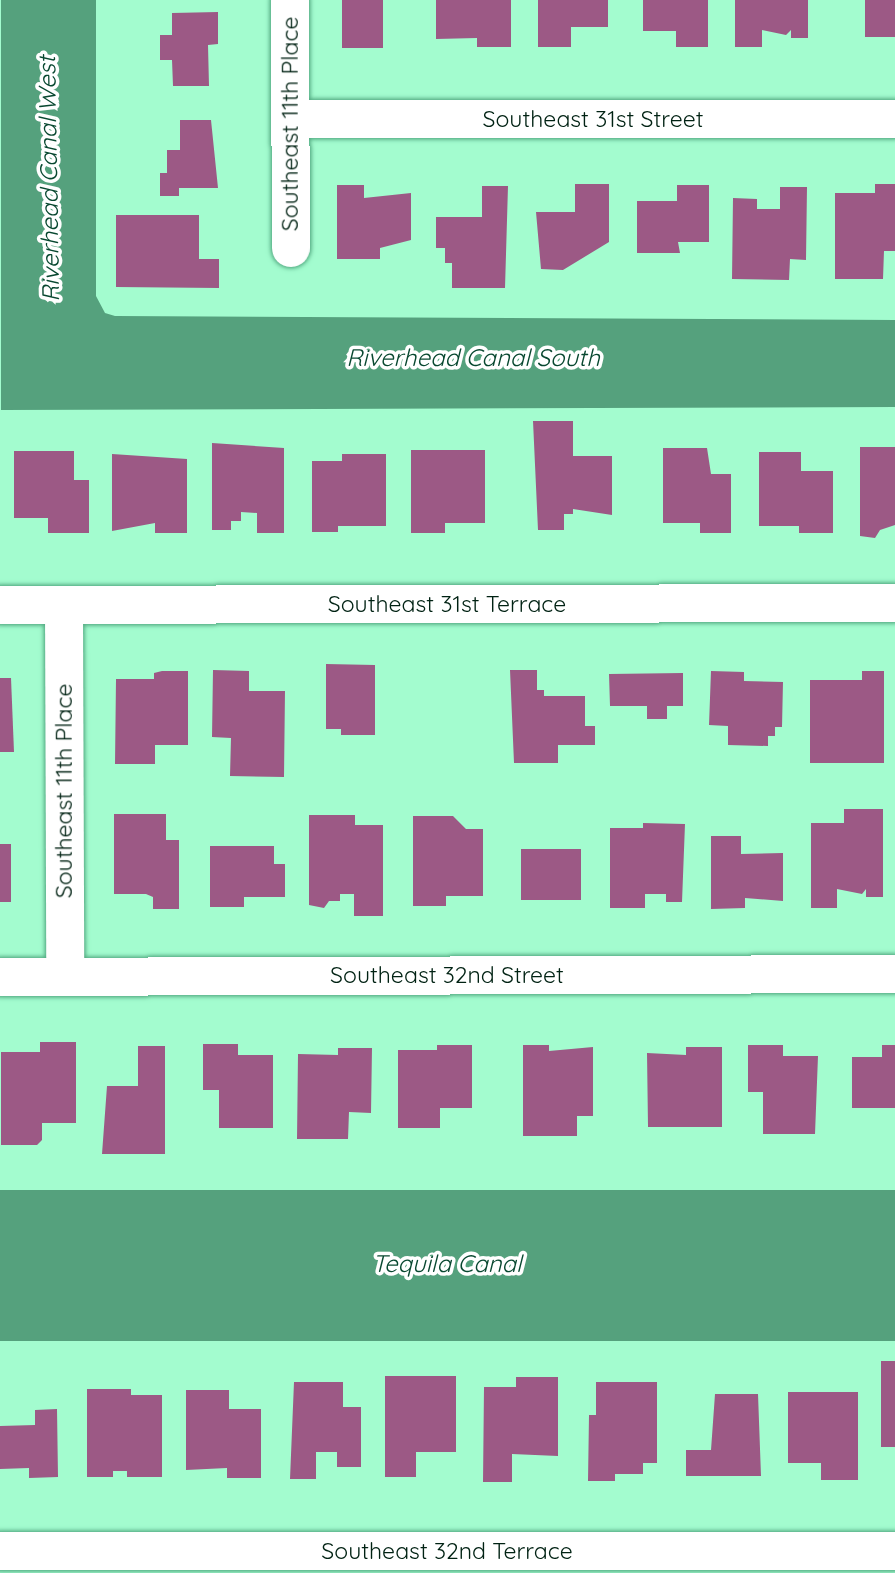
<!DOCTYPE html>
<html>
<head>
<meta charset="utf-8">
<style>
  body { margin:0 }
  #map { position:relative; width:895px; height:1573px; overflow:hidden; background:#a3fccf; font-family:Quicksand,sans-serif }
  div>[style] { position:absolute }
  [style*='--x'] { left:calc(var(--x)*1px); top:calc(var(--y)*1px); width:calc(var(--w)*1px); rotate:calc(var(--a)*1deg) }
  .water>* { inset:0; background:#55a17d; transform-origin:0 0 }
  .building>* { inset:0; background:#9c5985; transform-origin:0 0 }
  .roads { filter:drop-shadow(0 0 2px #53ab82) drop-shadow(0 0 2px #53ab82) }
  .minor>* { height:38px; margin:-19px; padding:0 19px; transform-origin:19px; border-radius:19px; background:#fff }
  span { translate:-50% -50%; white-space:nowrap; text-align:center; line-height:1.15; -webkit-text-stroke:7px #fff; paint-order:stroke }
  .street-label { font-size:23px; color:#002213 }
  .water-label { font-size:24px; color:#084830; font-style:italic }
</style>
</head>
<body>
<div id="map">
  <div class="water">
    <div style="clip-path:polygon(1px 0,96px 0,96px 296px,105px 313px,115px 316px,895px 320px,895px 407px,1px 410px)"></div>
    <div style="left:0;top:1190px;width:895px;height:151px"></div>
  </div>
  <div class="building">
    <div style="left:342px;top:0;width:41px;height:48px"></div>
    <div style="clip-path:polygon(436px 0,511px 0,511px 47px,477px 47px,477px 38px,436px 39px)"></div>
    <div style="clip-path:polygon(538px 0,608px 0,608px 27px,571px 27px,571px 47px,538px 47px)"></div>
    <div style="clip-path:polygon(643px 0,708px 0,708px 47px,676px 47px,676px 31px,643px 31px)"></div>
    <div style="clip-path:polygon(735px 0,808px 0,808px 38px,791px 38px,791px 30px,786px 35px,762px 30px,762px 47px,735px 47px)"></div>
    <div style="left:895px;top:0;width:37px;height:30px;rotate:90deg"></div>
    <div style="clip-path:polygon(218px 12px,218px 44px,208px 45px,209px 86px,173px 86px,172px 60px,160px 60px,160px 35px,172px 35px,172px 13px)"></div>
    <div style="clip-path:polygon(180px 120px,211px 120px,218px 188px,179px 188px,179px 196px,160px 196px,160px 173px,167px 173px,167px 150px,180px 150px)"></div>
    <div style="clip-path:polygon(575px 184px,609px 184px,609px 242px,563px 270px,541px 269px,536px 212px,575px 212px)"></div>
    <div style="clip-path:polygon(875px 184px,895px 184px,895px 251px,884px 251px,883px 279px,835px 279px,835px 193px,875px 193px)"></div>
    <div style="clip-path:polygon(337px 185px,364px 185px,364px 198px,411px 193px,411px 240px,380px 248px,380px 259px,337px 259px)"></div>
    <div style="clip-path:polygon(677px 185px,709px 185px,709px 242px,678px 242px,680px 253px,637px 253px,637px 201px,677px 201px)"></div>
    <div style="clip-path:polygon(482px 186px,508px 186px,505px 288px,452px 288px,452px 263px,445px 263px,445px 248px,436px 248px,436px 217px,482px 217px)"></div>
    <div style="clip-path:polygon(780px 187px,807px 187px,806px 260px,790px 259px,789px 280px,732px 279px,733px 198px,757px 199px,757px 209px,780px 209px)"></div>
    <div style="clip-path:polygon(116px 215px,199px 215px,199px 259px,219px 259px,219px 288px,116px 287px)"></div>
    <div style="clip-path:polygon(533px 421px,573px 421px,573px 456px,612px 456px,612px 515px,573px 509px,573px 514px,564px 514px,564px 530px,538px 530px)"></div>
    <div style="clip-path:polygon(212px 443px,284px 448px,284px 533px,257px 533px,257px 513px,241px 512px,241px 521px,231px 521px,231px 530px,212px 530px)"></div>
    <div style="clip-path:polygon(860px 447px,895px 447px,895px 525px,880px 530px,875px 538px,860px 536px)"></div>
    <div style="clip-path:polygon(663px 448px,707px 448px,711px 474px,731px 474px,731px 533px,700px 533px,700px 523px,663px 523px)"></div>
    <div style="clip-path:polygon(411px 450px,485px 450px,485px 523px,445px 523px,445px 533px,411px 533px)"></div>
    <div style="clip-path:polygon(14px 451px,74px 451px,74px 480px,89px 480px,89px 533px,48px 533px,48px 518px,14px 518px)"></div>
    <div style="clip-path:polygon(759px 452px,801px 452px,801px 471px,833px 471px,833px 533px,799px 533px,799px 526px,759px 526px)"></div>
    <div style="clip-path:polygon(112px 454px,187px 459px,187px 533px,155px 533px,155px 523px,112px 531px)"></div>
    <div style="clip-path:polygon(342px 454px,386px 454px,386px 526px,338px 526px,338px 532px,312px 532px,312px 461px,342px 461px)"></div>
    <div style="clip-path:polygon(326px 664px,375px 665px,375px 735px,341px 735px,341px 729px,326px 729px)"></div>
    <div style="clip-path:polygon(213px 670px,249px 671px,249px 691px,285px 691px,284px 777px,230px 776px,231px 738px,212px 737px)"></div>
    <div style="clip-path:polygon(510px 670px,537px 670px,537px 690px,544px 690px,544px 696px,585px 696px,585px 726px,595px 726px,595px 745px,558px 745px,558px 763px,514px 763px)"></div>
    <div style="clip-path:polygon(162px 671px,188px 671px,188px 745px,155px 745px,155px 764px,115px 764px,116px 679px,154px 679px,154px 673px)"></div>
    <div style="clip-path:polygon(711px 671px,744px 672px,744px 681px,783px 682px,782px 727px,775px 727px,775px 736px,768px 736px,768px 746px,728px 745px,728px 726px,709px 725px)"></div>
    <div style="clip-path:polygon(862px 671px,884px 671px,884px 763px,810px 763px,810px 680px,862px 680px)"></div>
    <div style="clip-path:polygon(683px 673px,683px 706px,667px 706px,667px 719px,647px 719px,647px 706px,610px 706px,609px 674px)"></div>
    <div style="clip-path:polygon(0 678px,11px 678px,14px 752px,0 752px)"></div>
    <div style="clip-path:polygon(844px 809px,883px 809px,883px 897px,866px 897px,866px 889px,862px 894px,837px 889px,837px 908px,811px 908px,811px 823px,844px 823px)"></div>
    <div style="clip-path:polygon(114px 814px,166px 814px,166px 840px,179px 840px,179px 909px,153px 909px,153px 897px,146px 894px,114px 894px)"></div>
    <div style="clip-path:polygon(309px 815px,355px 815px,355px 825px,383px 825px,383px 916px,354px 916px,354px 894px,340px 894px,340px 901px,329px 901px,324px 908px,309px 905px)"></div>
    <div style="clip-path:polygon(413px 816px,453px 816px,466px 829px,483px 829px,483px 896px,446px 896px,446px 906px,413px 906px)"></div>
    <div style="clip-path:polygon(643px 823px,685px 824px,682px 902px,666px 902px,666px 894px,645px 894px,645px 908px,610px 908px,610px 828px,643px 828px)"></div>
    <div style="clip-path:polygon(711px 836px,741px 836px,741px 854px,783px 853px,783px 901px,745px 898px,745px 908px,711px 909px)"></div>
    <div style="left:0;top:844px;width:11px;height:58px"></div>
    <div style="clip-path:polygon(210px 846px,274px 846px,274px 864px,285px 864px,285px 897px,244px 897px,244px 907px,210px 907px)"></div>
    <div style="left:521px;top:849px;width:60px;height:51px"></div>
    <div style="clip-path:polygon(40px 1042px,76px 1042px,76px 1123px,42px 1123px,42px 1140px,37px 1145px,1px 1145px,1px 1052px,40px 1052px)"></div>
    <div style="clip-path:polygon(203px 1044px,238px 1044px,238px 1055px,273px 1055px,273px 1128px,219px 1128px,219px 1090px,203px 1090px)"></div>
    <div style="clip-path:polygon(437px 1045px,472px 1045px,472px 1108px,440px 1108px,440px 1128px,398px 1128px,398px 1050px,437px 1050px)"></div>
    <div style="clip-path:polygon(523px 1045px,549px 1045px,549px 1051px,593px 1047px,593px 1116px,577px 1116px,577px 1136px,523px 1136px)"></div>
    <div style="clip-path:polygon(748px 1045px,783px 1045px,783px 1056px,818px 1056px,815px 1134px,763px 1134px,763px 1092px,748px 1092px)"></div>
    <div style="clip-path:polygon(882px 1045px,895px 1045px,895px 1108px,852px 1108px,852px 1057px,882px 1057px)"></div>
    <div style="clip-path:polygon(138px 1046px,165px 1046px,165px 1154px,102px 1154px,107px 1086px,138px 1086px)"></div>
    <div style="clip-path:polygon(686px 1047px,722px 1047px,722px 1127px,648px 1127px,647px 1053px,686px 1055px)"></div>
    <div style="clip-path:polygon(338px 1048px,372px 1048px,371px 1113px,349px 1112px,348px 1139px,297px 1139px,298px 1054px,338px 1055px)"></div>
    <div style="left:881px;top:1361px;width:14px;height:86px"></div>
    <div style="clip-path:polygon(385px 1376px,456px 1376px,456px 1452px,416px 1452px,416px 1477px,385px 1477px)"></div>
    <div style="clip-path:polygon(516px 1377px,558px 1377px,558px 1456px,512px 1454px,512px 1482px,483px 1482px,484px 1387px,516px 1387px)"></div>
    <div style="clip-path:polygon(294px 1382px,343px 1382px,343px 1407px,361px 1407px,361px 1467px,337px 1467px,337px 1452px,316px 1452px,316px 1479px,290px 1479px)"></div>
    <div style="clip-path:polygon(596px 1382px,657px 1382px,657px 1463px,643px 1463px,643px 1474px,615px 1474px,615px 1481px,588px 1481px,589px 1415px,596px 1415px)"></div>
    <div style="clip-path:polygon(87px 1389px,131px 1389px,131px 1395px,162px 1395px,162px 1477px,127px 1477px,127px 1471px,113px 1471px,113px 1477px,87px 1477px)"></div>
    <div style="clip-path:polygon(186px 1390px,229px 1390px,229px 1409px,261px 1409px,261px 1478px,227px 1478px,227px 1468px,186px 1470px)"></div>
    <div style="clip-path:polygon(788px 1392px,858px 1392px,858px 1480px,821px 1480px,821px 1463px,788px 1463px)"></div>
    <div style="clip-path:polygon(715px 1394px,758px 1394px,761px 1476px,686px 1476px,686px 1450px,711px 1450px)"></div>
    <div style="clip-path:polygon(57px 1409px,58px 1477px,29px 1478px,29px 1468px,0 1469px,0 1426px,35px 1425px,35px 1410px)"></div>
  </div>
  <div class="roads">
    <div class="minor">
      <div style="--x:290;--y:0;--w:248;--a:89.8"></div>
      <div style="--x:291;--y:119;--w:604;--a:0"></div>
      <div style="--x:0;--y:605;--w:895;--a:-0.13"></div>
      <div style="--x:64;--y:606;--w:370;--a:89.8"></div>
      <div style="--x:0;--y:977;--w:895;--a:-0.19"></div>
      <div style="--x:0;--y:1551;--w:895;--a:0"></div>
    </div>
  </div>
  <div class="street-label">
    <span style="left:593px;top:119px">Southeast 31st Street</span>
    <span style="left:290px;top:124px;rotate:-90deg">Southeast 11th Place</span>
    <span style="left:447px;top:604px">Southeast 31st Terrace</span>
    <span style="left:64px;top:791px;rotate:-90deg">Southeast 11th Place</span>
    <span style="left:447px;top:975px">Southeast 32nd Street</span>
    <span style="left:447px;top:1551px">Southeast 32nd Terrace</span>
  </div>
  <div class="water-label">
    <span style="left:49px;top:179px;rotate:-91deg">Riverhead Canal West</span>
    <span style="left:473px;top:358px">Riverhead Canal South</span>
    <span style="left:447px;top:1264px">Tequila Canal</span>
  </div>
</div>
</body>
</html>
